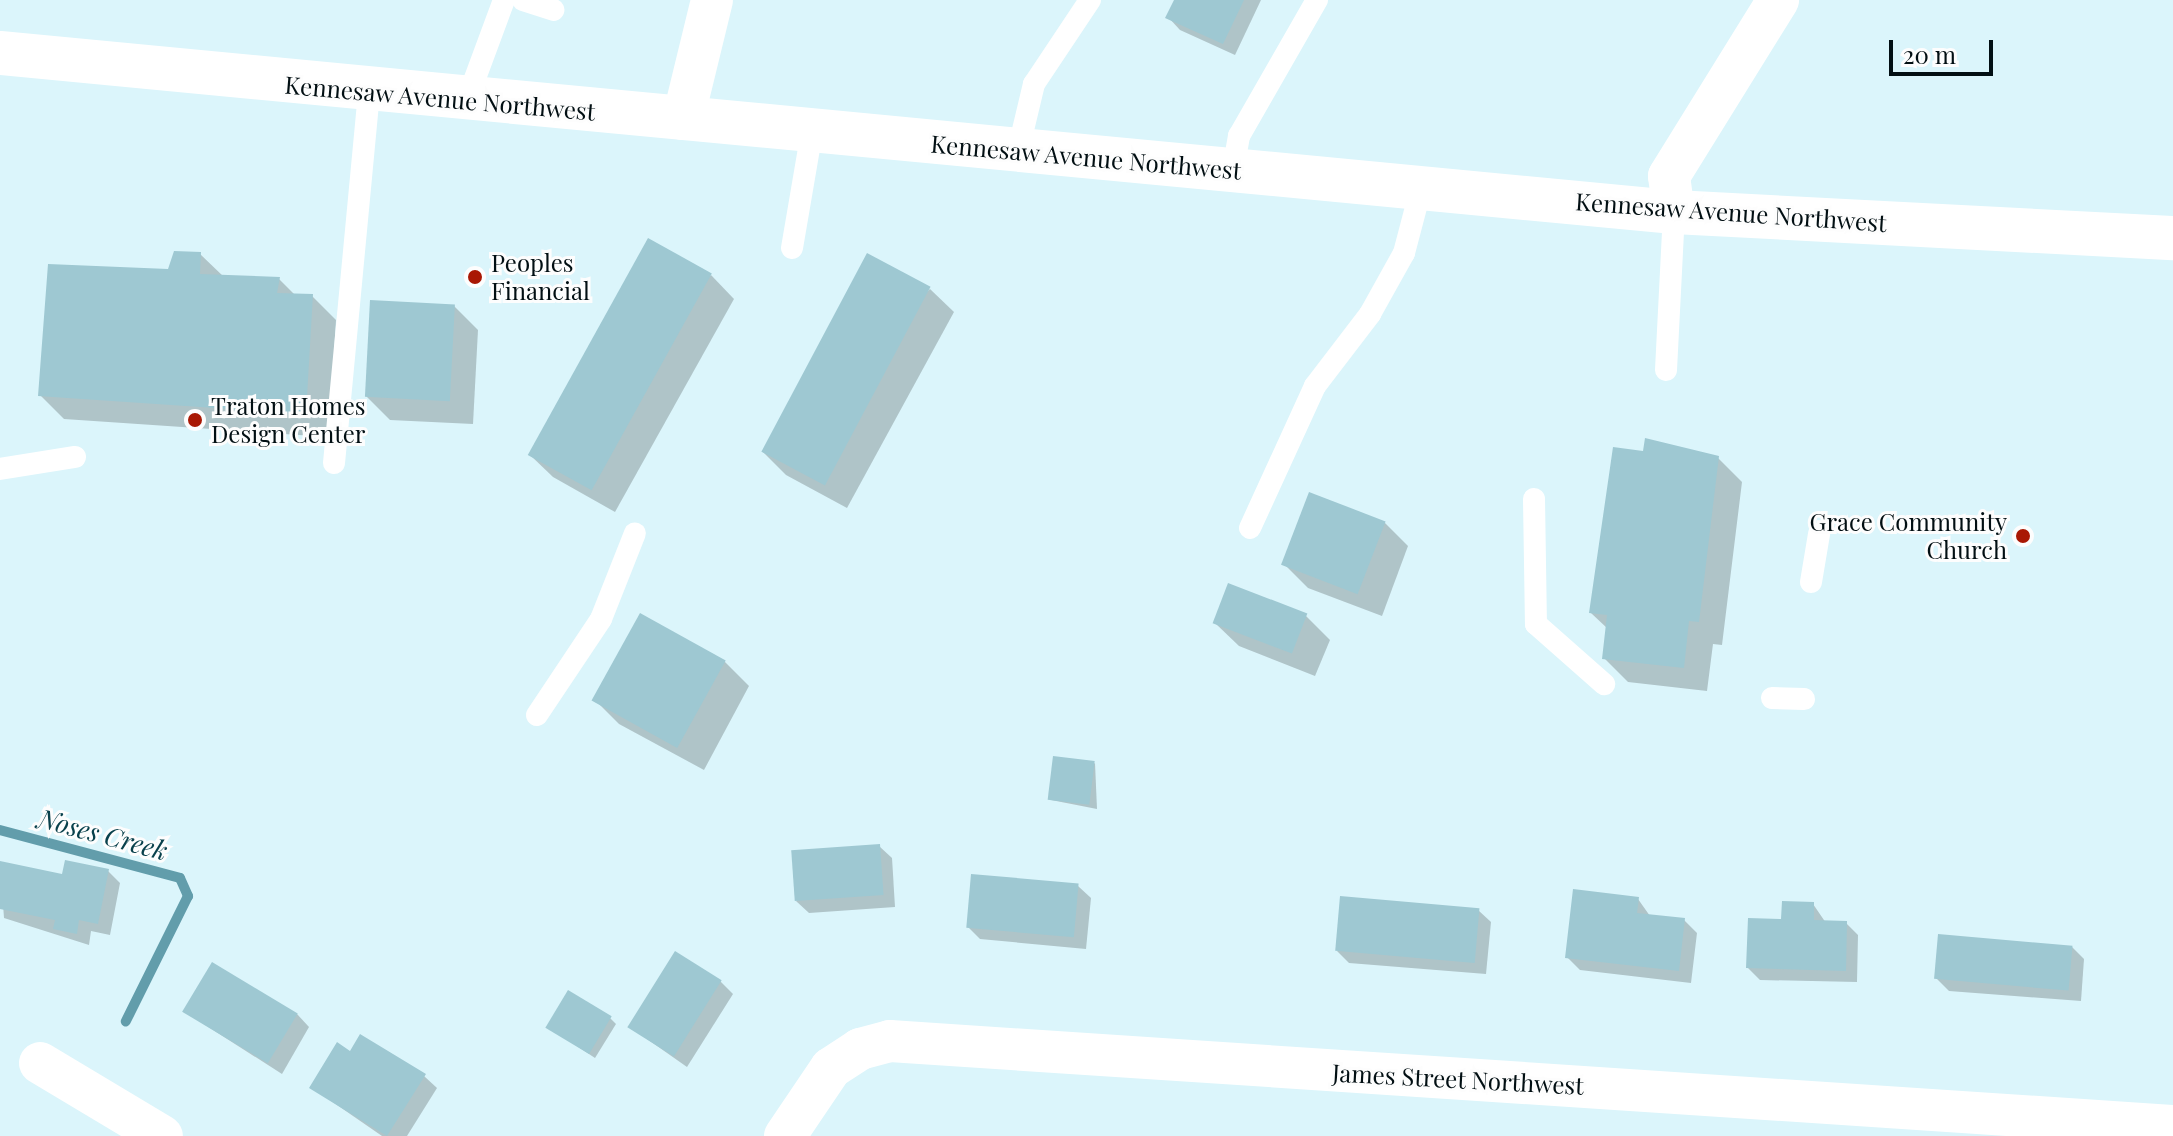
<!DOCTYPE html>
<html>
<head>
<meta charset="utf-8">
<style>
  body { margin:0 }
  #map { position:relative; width:2173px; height:1136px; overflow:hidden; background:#dbf5fb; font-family:"Playfair Display",serif }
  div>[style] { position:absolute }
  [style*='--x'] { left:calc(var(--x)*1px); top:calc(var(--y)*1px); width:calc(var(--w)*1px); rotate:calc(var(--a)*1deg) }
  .shadow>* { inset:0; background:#0003 }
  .stream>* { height:10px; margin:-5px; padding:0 5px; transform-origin:5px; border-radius:5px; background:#629dab }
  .building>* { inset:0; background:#9ec8d2; transform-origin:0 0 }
  .lane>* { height:22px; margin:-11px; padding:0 11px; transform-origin:11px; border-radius:11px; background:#fff }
  .street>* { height:42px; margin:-21px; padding:0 21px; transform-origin:21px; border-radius:21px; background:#fff }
  .secondary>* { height:44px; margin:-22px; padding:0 22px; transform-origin:22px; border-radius:22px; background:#fff }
  .dots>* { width:22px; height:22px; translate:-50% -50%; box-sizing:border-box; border:4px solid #fdfdfd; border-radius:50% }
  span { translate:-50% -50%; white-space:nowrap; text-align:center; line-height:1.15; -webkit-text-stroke:6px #fdfdfd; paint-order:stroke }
  .street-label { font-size:24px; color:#020f13 }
  .poi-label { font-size:24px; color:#020f13 }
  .left { translate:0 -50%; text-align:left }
  .right { translate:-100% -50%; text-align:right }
  .water-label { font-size:26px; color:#09414c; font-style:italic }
  .scale { position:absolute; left:1889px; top:40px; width:104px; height:36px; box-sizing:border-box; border:4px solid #020f13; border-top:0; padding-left:10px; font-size:24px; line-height:28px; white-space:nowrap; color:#020f13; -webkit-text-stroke:6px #fdfdfd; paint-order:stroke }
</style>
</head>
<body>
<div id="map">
  <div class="shadow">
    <div style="clip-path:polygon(1176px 0,1261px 0,1235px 55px,1180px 30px,1168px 17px)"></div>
    <div style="clip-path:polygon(200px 254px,224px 277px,279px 279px,295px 295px,312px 296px,336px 320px,329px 437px,64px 419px,40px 395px,169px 271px)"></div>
    <div style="clip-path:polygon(711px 275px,734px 299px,615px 512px,553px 477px,529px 454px)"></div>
    <div style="clip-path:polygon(930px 289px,954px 312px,847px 508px,786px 475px,762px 451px)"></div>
    <div style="clip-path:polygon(454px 306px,478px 330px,473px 424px,390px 420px,366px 396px)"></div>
    <div style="clip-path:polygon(1718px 458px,1742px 482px,1722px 645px,1713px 644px,1707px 691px,1628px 682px,1604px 658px,1608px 629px,1591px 613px)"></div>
    <div style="clip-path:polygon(1384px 522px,1408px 546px,1382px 616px,1308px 588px,1284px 564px)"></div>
    <div style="clip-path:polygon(641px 616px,725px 662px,749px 686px,704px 770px,619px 724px,595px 700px)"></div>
    <div style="clip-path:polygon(1306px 616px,1330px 640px,1315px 676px,1239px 646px,1215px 623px)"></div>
    <div style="clip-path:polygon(1095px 763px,1097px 809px,1051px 800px)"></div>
    <div style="clip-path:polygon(879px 846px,892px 858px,895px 907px,809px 913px,796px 901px)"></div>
    <div style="clip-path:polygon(0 863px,64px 876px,108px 871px,120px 883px,110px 935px,91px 931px,89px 945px,4px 918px)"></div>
    <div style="clip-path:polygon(1078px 886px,1091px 898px,1086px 949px,980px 939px,968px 927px)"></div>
    <div style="clip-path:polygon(1638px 899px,1650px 916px,1684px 920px,1697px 933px,1691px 983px,1580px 970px,1567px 957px)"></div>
    <div style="clip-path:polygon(1813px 904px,1826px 923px,1846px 923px,1858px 935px,1857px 982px,1760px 980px,1748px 968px,1783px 921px)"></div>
    <div style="clip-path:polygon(1478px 910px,1491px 922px,1486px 974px,1349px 963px,1337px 951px)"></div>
    <div style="clip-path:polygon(2072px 947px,2084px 959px,2081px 1001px,1949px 991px,1936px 978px)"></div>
    <div style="clip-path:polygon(720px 981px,733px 994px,687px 1067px,630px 1027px)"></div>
    <div style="clip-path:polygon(185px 1012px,297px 1014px,309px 1027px,282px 1074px)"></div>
    <div style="clip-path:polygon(610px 1018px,616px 1024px,595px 1058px,548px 1027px)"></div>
    <div style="clip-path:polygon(351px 1054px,424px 1076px,437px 1088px,407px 1136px,382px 1136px,311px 1087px)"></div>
  </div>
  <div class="stream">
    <div style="--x:0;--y:830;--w:186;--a:14.9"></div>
    <div style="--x:180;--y:878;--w:20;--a:66"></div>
    <div style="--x:188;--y:896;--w:140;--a:116.4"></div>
  </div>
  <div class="building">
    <div style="clip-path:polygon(1174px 0,1244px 0,1223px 44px,1165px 18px)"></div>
    <div style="left:648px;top:238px;width:73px;height:248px;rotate:29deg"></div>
    <div style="clip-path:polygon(174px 251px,201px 252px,200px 274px,280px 277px,277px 293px,313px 294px,306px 414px,38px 396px,48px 264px,168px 269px)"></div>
    <div style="left:867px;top:253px;width:72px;height:225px;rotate:28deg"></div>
    <div style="left:370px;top:300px;width:85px;height:97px;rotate:3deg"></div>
    <div style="clip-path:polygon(1645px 438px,1719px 456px,1699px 622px,1689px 621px,1684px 668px,1602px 659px,1607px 615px,1589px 613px,1613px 447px,1643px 451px)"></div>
    <div style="left:1309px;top:492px;width:82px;height:78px;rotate:21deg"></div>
    <div style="left:1228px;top:583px;width:85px;height:43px;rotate:21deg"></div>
    <div style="left:640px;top:613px;width:98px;height:100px;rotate:29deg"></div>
    <div style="left:1053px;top:756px;width:42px;height:44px;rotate:7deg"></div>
    <div style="left:880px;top:844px;width:51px;height:89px;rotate:86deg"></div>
    <div style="clip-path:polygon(65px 860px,109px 869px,98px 924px,79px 920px,77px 934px,53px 929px,55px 920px,0 909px,0 861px,62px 874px)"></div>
    <div style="left:971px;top:874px;width:108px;height:54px;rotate:5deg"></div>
    <div style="clip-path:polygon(1573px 889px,1639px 897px,1637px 913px,1685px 918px,1679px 971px,1565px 958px)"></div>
    <div style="left:1340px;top:896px;width:140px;height:55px;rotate:5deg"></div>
    <div style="clip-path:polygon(1782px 901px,1814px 902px,1814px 920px,1847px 921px,1846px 971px,1746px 968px,1748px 918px,1781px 919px)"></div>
    <div style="left:1938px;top:934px;width:135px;height:45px;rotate:5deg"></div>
    <div style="left:675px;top:951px;width:55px;height:90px;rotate:32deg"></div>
    <div style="left:212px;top:962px;width:100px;height:58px;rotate:31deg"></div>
    <div style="left:568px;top:990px;width:51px;height:44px;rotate:31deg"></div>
    <div style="clip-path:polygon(360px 1034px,426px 1074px,387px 1136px,309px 1088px,337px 1042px,350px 1051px)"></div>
  </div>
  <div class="lane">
    <div style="--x:523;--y:0;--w:32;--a:18"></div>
    <div style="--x:467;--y:100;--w:107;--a:-69.7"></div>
    <div style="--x:1018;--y:151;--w:69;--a:-76.6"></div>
    <div style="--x:1034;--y:84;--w:101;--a:-56.3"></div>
    <div style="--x:1233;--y:170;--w:35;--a:-80"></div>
    <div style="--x:1239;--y:136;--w:157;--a:-60.2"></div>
    <div style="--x:792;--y:248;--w:119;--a:-80.3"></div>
    <div style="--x:1666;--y:370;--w:158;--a:-87.1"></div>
    <div style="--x:334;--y:463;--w:372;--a:-84.6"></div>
    <div style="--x:0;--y:469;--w:76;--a:-9.1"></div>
    <div style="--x:1534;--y:499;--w:125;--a:89.1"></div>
    <div style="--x:1536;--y:624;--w:91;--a:41.4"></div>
    <div style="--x:1250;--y:528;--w:156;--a:-65.4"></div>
    <div style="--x:1315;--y:386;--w:91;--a:-52.6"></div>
    <div style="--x:1370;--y:314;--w:70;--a:-60.9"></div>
    <div style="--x:1404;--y:253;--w:67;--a:-75.3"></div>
    <div style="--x:1811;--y:582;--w:49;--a:-80.5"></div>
    <div style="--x:1772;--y:698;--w:32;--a:2"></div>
    <div style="--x:537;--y:715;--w:115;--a:-56.3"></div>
    <div style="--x:601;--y:619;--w:92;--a:-68.4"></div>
  </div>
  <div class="street">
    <div style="--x:683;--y:119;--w:122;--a:-76.3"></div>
    <div style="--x:1674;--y:212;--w:36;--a:-98"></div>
    <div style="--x:1669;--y:176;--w:207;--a:-58.2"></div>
    <div style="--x:40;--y:1063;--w:142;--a:30.9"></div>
    <div style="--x:785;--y:1136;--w:82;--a:-55.9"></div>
    <div style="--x:831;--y:1068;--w:35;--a:-33"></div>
    <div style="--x:860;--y:1049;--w:31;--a:-15"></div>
    <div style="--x:890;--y:1041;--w:1286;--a:3.79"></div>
  </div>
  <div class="secondary">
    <div style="--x:0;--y:53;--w:1682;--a:5.43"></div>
    <div style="--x:1674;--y:212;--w:500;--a:3"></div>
  </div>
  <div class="dots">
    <div style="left:475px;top:277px;background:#a91804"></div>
    <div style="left:195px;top:420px;background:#a91804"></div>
    <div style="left:2023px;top:536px;background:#a91804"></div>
  </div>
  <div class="street-label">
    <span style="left:440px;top:98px;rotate:5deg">Kennesaw Avenue Northwest</span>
    <span style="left:1086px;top:157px;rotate:5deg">Kennesaw Avenue Northwest</span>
    <span style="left:1731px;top:212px;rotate:4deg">Kennesaw Avenue Northwest</span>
    <span style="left:1458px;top:1079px;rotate:3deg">James Street Northwest</span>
  </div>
  <div class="poi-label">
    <span class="left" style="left:491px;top:277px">Peoples<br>Financial</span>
    <span class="left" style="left:211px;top:420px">Traton Homes<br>Design Center</span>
    <span class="right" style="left:2007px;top:536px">Grace Community<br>Church</span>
  </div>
  <div class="water-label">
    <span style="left:103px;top:834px;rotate:15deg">Noses Creek</span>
  </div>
  <div class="scale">20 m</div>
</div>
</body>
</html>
